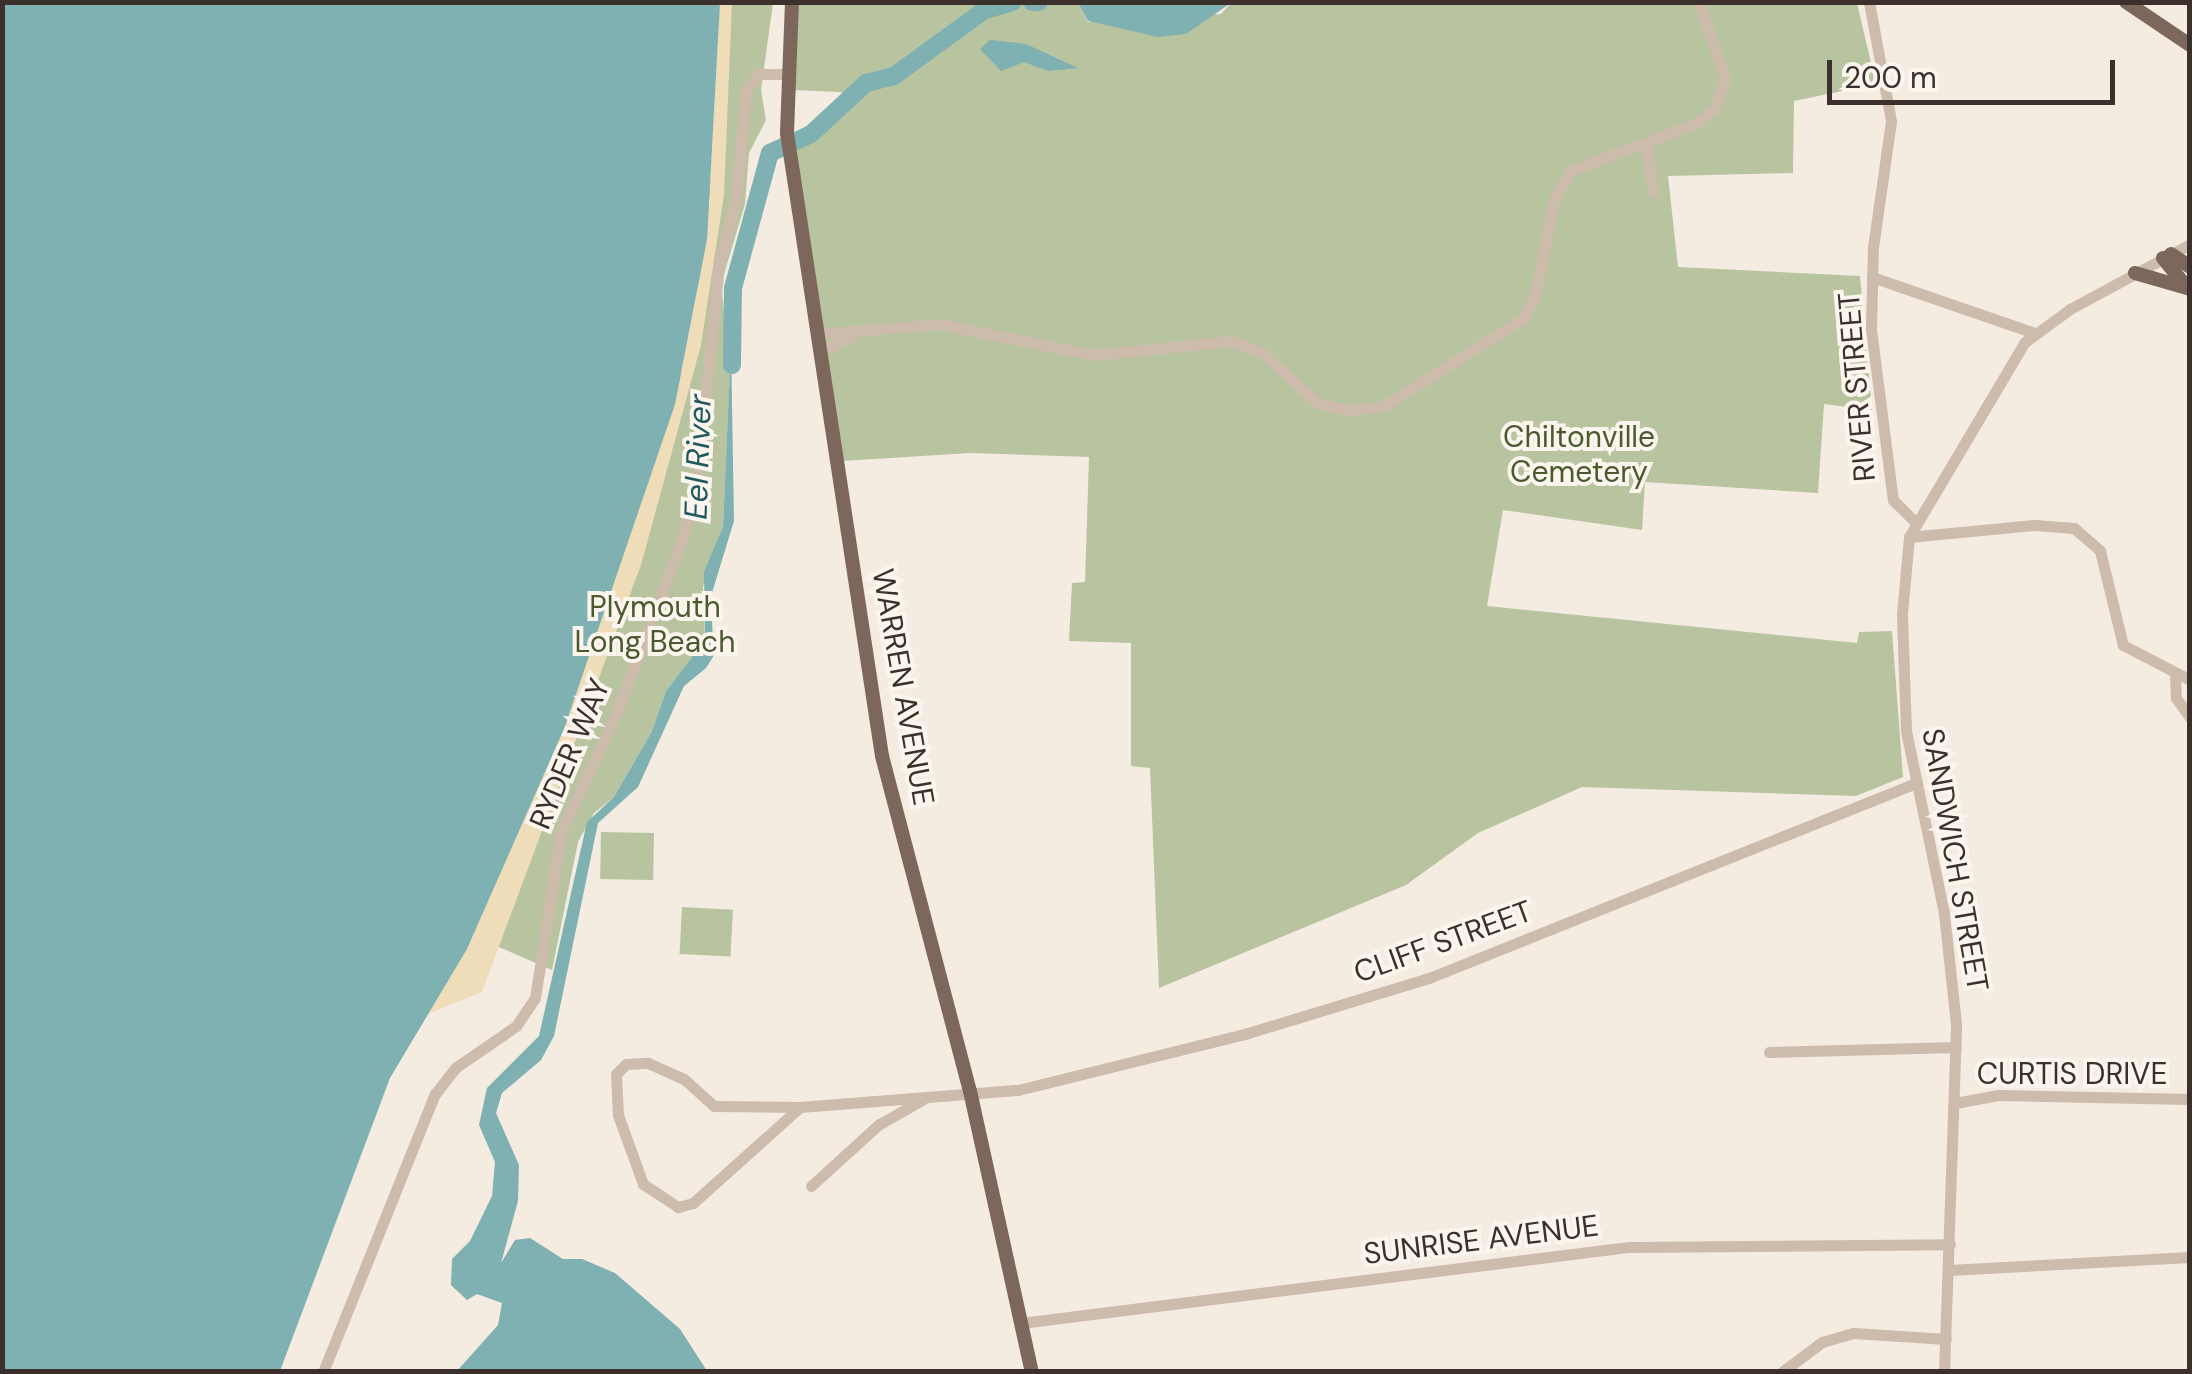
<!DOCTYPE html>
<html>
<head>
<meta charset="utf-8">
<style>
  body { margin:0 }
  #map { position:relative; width:2192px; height:1374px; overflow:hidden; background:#f4ebe1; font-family:"DM Sans",sans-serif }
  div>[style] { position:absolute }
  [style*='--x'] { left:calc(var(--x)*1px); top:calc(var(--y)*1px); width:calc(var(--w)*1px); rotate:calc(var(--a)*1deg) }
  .green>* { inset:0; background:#b8c4a0; transform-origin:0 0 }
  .sand>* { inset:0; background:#efdcb8 }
  .water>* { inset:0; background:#7fb0b2 }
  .river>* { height:18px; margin:-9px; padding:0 9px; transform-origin:9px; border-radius:9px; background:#7fb0b2 }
  .minor>* { height:11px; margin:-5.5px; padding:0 5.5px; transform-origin:5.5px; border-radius:5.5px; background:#cdbbac }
  .major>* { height:14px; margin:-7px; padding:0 7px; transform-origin:7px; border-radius:7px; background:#7d675c }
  span { translate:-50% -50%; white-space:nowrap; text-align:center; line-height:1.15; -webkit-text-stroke:8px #fbf5ee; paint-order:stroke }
  .street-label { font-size:30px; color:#3b302b }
  .park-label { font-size:30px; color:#4a5a2e }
  .water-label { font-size:32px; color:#1f5a5e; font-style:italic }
  .frame { position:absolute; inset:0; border:5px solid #3b302b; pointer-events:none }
  .scale { position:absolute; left:1827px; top:60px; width:288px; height:45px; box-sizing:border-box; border:5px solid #3b302b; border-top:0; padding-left:12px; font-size:30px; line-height:35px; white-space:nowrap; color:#3b302b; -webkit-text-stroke:8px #fbf5ee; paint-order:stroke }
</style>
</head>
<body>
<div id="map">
  <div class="green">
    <div style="clip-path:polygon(720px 3px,773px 3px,761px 90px,766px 120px,749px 153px,745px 204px,721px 284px,730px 371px,723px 526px,703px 587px,705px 640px,666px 691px,652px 731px,614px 797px,594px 813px,578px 842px,552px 970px,492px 944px,690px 345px,714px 154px)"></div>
    <div style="clip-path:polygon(798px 3px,1078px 3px,1088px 22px,1221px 14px,1231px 3px,1857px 3px,1876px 84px,1794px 101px,1793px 173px,1668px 176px,1678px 267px,1860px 276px,1872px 410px,1824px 404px,1818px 493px,1645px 482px,1642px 530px,1503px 510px,1487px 606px,1857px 643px,1859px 632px,1892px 631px,1903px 777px,1856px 796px,1582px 787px,1478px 833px,1406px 885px,1159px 988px,1150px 768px,1131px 766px,1131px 643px,1069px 641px,1072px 583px,1085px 582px,1089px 457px,970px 453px,842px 461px,796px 152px,856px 100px,841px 92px,791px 90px)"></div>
    <div style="left:601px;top:832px;width:53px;height:47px;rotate:1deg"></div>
    <div style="left:682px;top:907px;width:51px;height:47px;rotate:3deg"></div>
  </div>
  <div class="sand">
    <div style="clip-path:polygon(720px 3px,732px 3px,724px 195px,701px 345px,641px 565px,482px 992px,425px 1015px,467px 949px,564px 729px,675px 404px,707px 239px)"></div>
  </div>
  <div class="water">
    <div style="clip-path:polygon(3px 2px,720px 3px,707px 239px,675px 404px,564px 729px,467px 949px,390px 1078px,280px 1371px,3px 1371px)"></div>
    <div style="clip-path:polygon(1078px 3px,1079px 2px,1231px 3px,1186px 34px,1158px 37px,1088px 21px)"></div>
    <div style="clip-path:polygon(990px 40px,1026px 44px,1078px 68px,1048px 71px,1024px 62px,1001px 71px,980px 49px)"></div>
    <div style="clip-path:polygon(731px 344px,734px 521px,711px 596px,713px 643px,723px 641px,706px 668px,684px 686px,638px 787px,598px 823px,554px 1036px,541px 1060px,502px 1093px,496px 1113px,519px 1165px,518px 1201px,501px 1263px,515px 1240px,530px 1238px,563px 1259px,582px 1259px,615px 1273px,680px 1329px,707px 1371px,457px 1371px,498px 1325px,502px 1303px,477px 1294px,467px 1300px,451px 1285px,452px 1259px,470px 1241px,492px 1196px,495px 1162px,479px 1125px,487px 1088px,539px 1036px,587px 822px,614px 797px,652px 731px,666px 691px,705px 640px,704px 572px,723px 527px)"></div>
  </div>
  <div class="river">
    <div style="--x:1032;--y:2;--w:7;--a:0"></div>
    <div style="--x:732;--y:365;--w:77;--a:-89.3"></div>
    <div style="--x:733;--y:288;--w:140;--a:-74.7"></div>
    <div style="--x:770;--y:153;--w:45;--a:-24.9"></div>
    <div style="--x:811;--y:134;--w:75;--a:-42.8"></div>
    <div style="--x:866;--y:83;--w:29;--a:-14"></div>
    <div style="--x:894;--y:76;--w:110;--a:-36.1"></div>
    <div style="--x:983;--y:11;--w:31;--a:-17"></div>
  </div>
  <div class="minor">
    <div style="--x:1869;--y:2;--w:121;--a:79.5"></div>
    <div style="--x:1891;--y:121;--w:127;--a:98.1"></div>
    <div style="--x:1873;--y:247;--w:82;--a:91.4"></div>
    <div style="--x:1871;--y:329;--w:172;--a:82.7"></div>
    <div style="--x:1893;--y:500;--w:30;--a:45"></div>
    <div style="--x:1646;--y:144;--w:49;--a:81.7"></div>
    <div style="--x:1872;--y:277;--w:172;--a:19"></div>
    <div style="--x:816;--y:334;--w:123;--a:-4.6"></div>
    <div style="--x:939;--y:324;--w:158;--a:11.3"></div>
    <div style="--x:1094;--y:355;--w:138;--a:-5.8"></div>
    <div style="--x:1231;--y:341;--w:33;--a:20"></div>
    <div style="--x:1262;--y:352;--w:75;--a:42.8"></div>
    <div style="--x:1317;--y:403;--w:32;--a:13"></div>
    <div style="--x:1348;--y:410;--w:36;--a:-6"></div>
    <div style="--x:1384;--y:406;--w:165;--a:-32.2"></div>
    <div style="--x:1524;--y:318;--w:25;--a:-64"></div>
    <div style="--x:1535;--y:295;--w:100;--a:-78.5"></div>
    <div style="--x:1555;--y:197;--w:32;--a:-58"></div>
    <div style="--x:1572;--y:170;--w:134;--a:-20.6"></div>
    <div style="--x:1697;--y:123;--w:23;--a:-40"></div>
    <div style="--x:1715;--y:108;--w:31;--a:-71"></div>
    <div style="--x:1725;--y:79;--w:81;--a:-108.7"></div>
    <div style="--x:819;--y:353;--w:37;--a:-27"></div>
    <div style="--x:1909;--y:537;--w:126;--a:-5.5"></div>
    <div style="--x:2034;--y:525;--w:40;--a:4.3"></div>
    <div style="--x:2074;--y:528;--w:35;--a:41"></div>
    <div style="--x:2100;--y:551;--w:97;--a:76.3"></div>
    <div style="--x:2123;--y:645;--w:76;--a:27.6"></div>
    <div style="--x:2175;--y:675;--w:23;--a:88"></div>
    <div style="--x:2176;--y:698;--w:24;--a:54"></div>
    <div style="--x:1769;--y:1052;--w:187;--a:-1.5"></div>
    <div style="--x:648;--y:1063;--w:39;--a:24"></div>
    <div style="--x:684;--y:1079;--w:40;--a:42"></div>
    <div style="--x:714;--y:1106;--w:86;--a:0.7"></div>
    <div style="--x:800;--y:1107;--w:144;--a:138.1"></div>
    <div style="--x:693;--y:1203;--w:16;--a:165"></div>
    <div style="--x:678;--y:1207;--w:42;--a:-146.7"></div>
    <div style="--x:643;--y:1184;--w:73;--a:-109.9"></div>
    <div style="--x:618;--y:1115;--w:41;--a:-92.8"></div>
    <div style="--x:616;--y:1074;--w:14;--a:-45"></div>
    <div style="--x:626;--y:1064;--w:22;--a:-3"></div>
    <div style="--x:1955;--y:1103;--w:44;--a:-10.5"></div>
    <div style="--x:1998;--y:1095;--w:192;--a:1.2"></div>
    <div style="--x:800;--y:1107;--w:219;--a:-4.5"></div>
    <div style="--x:1018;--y:1090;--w:237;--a:-13.9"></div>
    <div style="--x:1248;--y:1033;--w:189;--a:-16.9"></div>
    <div style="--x:1429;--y:978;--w:525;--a:-21.82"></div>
    <div style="--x:811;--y:1186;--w:91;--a:-42.3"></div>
    <div style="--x:878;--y:1125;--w:51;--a:-29.6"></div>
    <div style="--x:1949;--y:1270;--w:241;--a:-3.1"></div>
    <div style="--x:1021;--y:1323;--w:613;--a:-7.13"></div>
    <div style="--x:1629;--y:1247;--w:321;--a:-0.5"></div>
    <div style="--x:323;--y:1372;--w:300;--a:-68.1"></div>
    <div style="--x:435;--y:1094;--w:33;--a:-52"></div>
    <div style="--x:455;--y:1068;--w:74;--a:-34.5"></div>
    <div style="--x:516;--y:1026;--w:34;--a:-56"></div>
    <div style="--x:535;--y:998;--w:168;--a:-81.1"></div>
    <div style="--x:561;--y:832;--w:132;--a:-65"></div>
    <div style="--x:617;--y:712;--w:190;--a:-69.4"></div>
    <div style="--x:684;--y:534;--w:67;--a:-78"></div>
    <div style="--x:698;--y:468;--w:203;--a:-84.1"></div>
    <div style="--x:719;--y:266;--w:70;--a:-76"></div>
    <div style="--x:736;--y:198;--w:108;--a:-84.7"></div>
    <div style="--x:746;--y:90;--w:21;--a:-51"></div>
    <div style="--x:759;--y:74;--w:26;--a:0"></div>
    <div style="--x:1782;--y:1372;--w:50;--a:-36.9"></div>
    <div style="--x:1822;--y:1342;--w:33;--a:-16"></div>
    <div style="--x:1854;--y:1333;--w:92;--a:3.7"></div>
    <div style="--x:1944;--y:1372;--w:348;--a:-88"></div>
    <div style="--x:1956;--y:1024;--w:112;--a:-96.2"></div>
    <div style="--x:1944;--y:913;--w:186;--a:-101.8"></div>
    <div style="--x:1906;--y:731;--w:117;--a:-92"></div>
    <div style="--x:1902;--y:614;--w:77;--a:-84.8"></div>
    <div style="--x:1909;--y:537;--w:227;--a:-59.3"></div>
    <div style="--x:2025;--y:342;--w:56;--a:-36.3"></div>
    <div style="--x:2070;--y:309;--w:136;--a:-28.4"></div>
  </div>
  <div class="major">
    <div style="--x:792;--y:2;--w:131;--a:92.2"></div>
    <div style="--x:787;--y:133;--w:630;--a:81.33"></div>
    <div style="--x:882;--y:756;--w:346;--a:75.3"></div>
    <div style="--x:970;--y:1091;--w:288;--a:77.6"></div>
    <div style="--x:2126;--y:2;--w:77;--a:33.9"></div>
    <div style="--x:2171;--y:254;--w:23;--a:34"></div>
    <div style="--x:2163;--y:258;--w:36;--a:51"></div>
    <div style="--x:2135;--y:273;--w:57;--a:16.2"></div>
  </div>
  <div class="street-label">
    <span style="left:1857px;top:387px;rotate:-95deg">RIVER STREET</span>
    <span style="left:903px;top:687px;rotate:80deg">WARREN AVENUE</span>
    <span style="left:570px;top:754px;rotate:-67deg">RYDER WAY</span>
    <span style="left:1955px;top:860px;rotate:80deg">SANDWICH STREET</span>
    <span style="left:1443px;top:942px;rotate:-20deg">CLIFF STREET</span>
    <span style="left:2072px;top:1074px">CURTIS DRIVE</span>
    <span style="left:1481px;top:1240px;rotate:-7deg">SUNRISE AVENUE</span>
  </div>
  <div class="park-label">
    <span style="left:1579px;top:454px">Chiltonville<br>Cemetery</span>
    <span style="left:655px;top:624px">Plymouth<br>Long Beach</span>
  </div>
  <div class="water-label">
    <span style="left:698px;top:457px;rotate:-88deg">Eel River</span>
  </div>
  <div class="frame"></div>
  <div class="scale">200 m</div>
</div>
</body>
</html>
